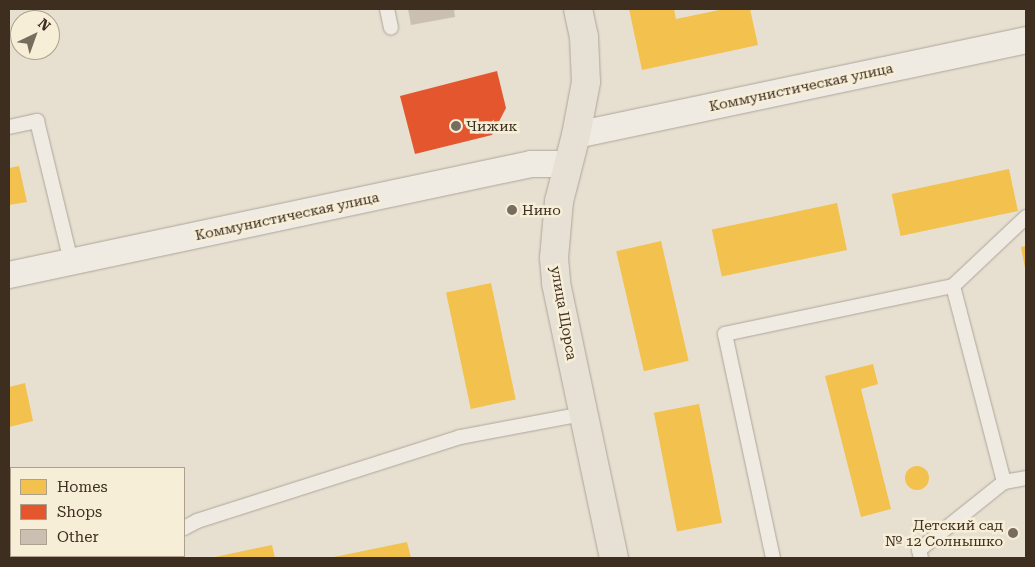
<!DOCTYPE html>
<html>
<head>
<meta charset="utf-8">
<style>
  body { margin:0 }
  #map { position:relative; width:1035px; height:567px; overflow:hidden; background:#e7e0d1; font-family:"Roboto Serif",serif }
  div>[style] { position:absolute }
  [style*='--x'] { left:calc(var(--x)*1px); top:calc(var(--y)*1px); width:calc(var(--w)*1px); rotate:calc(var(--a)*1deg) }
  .homes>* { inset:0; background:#f2c14e; transform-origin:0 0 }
  .round { border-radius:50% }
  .shops>* { inset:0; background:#e4572e }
  .building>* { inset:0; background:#cbbfb2 }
  .roads { filter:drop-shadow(0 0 1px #ada599) drop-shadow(0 0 1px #ada599) }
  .service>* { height:14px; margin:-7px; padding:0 7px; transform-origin:7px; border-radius:7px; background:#efebe3 }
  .minor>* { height:26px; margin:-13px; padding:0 13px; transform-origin:13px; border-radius:13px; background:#efebe3 }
  .primary>* { height:28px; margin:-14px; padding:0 14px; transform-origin:14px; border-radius:14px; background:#e6e1d4 }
  .dots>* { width:14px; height:14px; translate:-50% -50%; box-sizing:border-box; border:2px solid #f7eed8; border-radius:50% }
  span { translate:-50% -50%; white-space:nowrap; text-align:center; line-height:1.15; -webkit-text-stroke:5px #f7eed8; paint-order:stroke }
  .street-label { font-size:14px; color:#3d2e20 }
  .poi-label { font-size:14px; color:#3d2e20 }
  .left { translate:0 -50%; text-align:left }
  .right { translate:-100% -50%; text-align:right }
  .frame { position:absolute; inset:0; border:10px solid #3d2e20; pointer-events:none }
  .legend { position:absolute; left:10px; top:467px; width:175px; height:90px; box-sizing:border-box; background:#f7eed8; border:1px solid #ada18e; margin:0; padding:6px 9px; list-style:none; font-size:15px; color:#3d2e20 }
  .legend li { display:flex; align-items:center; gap:10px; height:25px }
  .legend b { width:25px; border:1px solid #ada18e }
  .north { position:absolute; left:10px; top:10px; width:50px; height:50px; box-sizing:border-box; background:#f7eed8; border:1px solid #ada18e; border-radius:50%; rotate:42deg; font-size:14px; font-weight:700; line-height:20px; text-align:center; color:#3d2e20 }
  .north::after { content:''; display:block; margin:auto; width:18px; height:22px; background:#786c5e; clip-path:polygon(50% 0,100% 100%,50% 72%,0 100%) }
</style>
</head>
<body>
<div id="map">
  <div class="homes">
    <div style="clip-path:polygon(629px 9px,674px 9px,676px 19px,724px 9px,750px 9px,758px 45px,642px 70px)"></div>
    <div style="clip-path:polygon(19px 166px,27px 202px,9px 205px,9px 168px)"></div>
    <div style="left:1009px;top:169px;width:43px;height:120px;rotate:78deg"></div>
    <div style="left:837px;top:203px;width:48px;height:128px;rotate:78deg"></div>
    <div style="left:661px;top:241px;width:123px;height:46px;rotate:77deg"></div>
    <div style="clip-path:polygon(1026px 246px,1026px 268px,1025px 268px,1021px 247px)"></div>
    <div style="left:491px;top:283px;width:119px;height:46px;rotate:78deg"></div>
    <div style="clip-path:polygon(873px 364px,878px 384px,861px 389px,891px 509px,861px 517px,825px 376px)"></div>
    <div style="clip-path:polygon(25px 383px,33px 421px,9px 427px,9px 387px)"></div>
    <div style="left:699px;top:404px;width:121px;height:46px;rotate:79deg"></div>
    <div class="round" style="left:905px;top:466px;width:24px;height:24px"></div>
    <div style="clip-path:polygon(407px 542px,411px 558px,334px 558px,334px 557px)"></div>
    <div style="clip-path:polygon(272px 545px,275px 558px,215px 558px,215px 557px)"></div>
  </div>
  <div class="shops">
    <div style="clip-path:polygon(497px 71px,506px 108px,492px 135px,415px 154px,400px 96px)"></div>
  </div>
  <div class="building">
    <div style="clip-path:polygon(408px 9px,454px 9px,455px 17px,411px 25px)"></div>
  </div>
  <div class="roads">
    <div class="service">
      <div style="--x:387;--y:9;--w:19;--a:78"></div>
      <div style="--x:9;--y:127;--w:29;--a:-12"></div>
      <div style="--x:37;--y:121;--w:145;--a:76.4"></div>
      <div style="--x:1026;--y:217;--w:100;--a:136.6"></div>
      <div style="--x:953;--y:286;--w:203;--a:75.4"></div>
      <div style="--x:1004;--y:482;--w:22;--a:-10"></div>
      <div style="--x:184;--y:528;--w:15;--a:-28"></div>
      <div style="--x:197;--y:521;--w:276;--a:-17.7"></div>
      <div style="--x:460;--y:437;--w:125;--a:-10.6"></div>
      <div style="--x:139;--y:558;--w:4;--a:-34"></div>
      <div style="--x:773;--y:558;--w:229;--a:-102.1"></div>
      <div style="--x:725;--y:334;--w:233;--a:-11.9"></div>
      <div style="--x:921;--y:558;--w:8;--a:-104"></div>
      <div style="--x:919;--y:550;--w:109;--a:-38.7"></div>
    </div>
    <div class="minor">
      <div style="--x:576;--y:135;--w:460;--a:-11.9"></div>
      <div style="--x:9;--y:275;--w:534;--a:-12"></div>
      <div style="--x:531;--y:164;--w:36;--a:0"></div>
    </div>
    <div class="primary">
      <div style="--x:578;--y:9;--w:29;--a:78"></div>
      <div style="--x:584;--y:37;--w:45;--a:87.5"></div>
      <div style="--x:586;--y:82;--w:54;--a:100.7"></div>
      <div style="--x:576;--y:135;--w:68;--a:104.4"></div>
      <div style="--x:559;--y:201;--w:57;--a:95"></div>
      <div style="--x:554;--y:258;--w:25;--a:85"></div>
      <div style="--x:556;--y:283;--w:281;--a:78.1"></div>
    </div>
  </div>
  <div class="dots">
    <div style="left:456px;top:126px;background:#786c5e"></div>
    <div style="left:512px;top:210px;background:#786c5e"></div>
    <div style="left:1013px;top:533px;background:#786c5e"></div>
  </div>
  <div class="street-label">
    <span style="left:801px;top:87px;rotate:-12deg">Коммунистическая улица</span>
    <span style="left:287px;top:216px;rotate:-12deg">Коммунистическая улица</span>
    <span style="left:564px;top:313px;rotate:80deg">улица Щорса</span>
  </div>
  <div class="poi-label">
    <span class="left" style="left:466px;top:126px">Чижик</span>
    <span class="left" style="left:522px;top:210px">Нино</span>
    <span class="right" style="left:1003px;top:533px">Детский сад<br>№ 12 Солнышко</span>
  </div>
  <div class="frame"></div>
  <ul class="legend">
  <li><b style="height:14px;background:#f2c14e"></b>Homes</li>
  <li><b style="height:14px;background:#e4572e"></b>Shops</li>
  <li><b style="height:14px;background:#cbbfb2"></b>Other</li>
  </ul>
  <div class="north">N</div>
</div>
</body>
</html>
